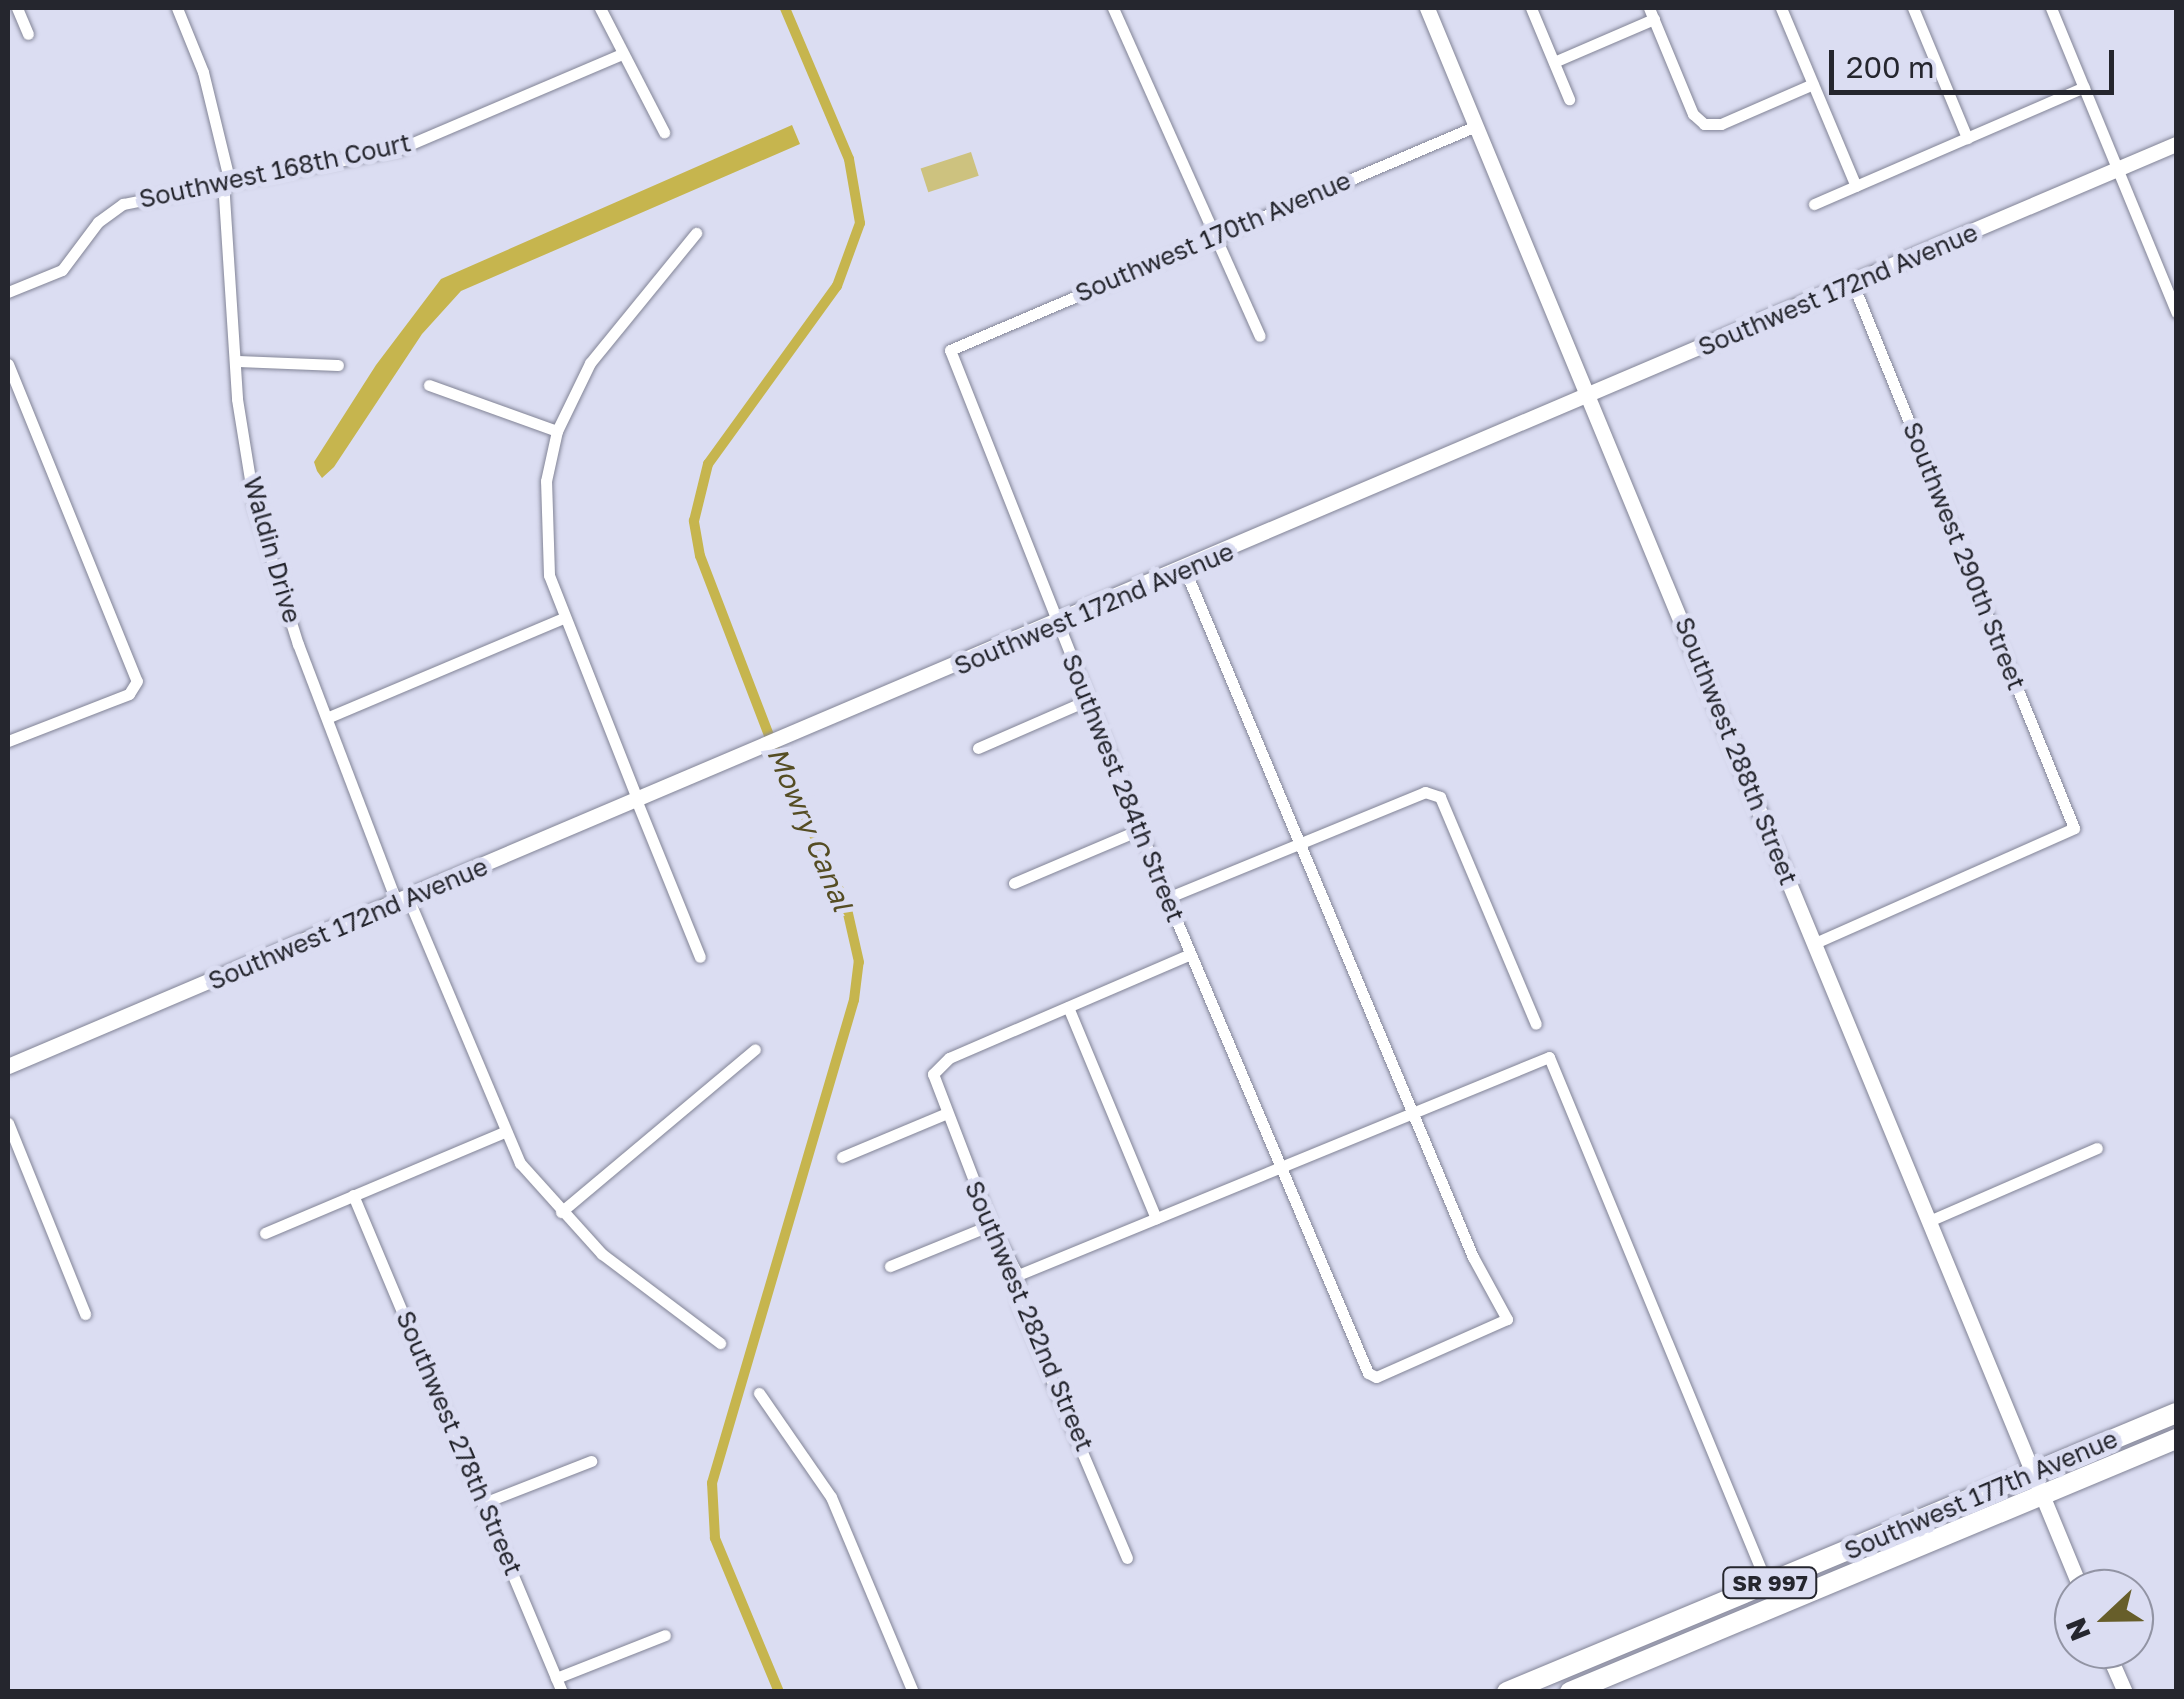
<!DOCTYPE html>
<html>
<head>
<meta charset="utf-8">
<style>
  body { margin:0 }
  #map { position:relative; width:2184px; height:1699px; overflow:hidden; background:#dbddf2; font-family:"Golos Text",sans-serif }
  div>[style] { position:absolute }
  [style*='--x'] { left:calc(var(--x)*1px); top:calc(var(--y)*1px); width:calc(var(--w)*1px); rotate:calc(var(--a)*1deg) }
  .green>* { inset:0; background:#cdc27f; transform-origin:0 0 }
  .water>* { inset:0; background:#c6b54e }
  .canal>* { height:10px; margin:-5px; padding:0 5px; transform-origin:5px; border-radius:5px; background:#c6b54e }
  .roads { filter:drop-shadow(0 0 2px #828496) drop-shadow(0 0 2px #828496) }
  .street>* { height:11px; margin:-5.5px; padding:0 5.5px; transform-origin:5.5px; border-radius:5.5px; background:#fff }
  .secondary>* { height:15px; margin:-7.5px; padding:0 7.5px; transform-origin:7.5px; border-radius:7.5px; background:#fff }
  .highway>* { height:20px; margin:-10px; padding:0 10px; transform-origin:10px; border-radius:10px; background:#fff }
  span { translate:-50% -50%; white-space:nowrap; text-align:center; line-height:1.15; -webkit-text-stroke:10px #dbddf2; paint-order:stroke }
  .shield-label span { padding:2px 8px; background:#dbddf2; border:2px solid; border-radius:8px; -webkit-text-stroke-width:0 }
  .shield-label { font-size:22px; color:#25262e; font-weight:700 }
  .street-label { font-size:25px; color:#25262e }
  .water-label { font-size:28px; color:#554d23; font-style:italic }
  .frame { position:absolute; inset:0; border:10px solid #25262e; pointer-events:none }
  .north { position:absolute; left:2054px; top:1569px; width:100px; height:100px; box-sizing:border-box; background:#dbddf2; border:2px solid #9294a4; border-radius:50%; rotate:248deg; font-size:28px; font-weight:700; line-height:40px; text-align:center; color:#25262e }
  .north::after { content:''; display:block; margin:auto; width:35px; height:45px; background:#675e2a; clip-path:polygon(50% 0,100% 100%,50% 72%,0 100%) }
  .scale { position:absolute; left:1829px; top:50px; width:285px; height:45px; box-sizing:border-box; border:5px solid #25262e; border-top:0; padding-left:12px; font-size:30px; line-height:35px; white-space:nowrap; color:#25262e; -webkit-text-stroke:8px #dbddf2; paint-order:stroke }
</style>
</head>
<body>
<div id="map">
  <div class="green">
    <div style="left:971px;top:152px;width:25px;height:53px;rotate:72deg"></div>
  </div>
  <div class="water">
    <div style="clip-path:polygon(792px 125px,800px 144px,461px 291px,422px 334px,334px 467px,322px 478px,317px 471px,314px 462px,376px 365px,441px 279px)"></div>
  </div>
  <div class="canal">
    <div style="--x:779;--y:1692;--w:167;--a:-112.6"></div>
    <div style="--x:715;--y:1538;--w:55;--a:-93.1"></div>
    <div style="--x:712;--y:1483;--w:503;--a:-73.62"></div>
    <div style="--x:854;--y:1000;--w:38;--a:-83"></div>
    <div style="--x:859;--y:962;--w:58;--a:-102.8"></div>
    <div style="--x:846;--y:905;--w:183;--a:-114.5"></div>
    <div style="--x:770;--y:738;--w:195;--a:-111"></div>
    <div style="--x:700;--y:556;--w:36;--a:-100"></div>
    <div style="--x:694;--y:521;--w:59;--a:-76.2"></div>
    <div style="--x:708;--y:464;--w:220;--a:-54.1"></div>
    <div style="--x:837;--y:286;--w:67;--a:-69.9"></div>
    <div style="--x:860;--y:223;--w:65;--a:-99.8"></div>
    <div style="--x:849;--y:159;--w:164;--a:-113"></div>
  </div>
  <div class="roads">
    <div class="street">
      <div style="--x:17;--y:8;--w:28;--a:67"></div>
      <div style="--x:177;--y:8;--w:69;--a:67.9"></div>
      <div style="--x:203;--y:72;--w:110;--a:76.3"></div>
      <div style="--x:600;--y:8;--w:140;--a:62.7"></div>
      <div style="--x:1113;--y:8;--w:359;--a:65.9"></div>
      <div style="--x:1531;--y:8;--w:99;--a:67.3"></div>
      <div style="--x:1649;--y:8;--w:115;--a:67.5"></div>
      <div style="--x:1693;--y:114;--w:15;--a:42"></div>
      <div style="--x:1704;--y:124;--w:17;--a:0"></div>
      <div style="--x:1721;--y:124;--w:100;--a:-23.5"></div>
      <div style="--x:1781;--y:8;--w:193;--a:67.2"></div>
      <div style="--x:1913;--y:8;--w:141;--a:67.4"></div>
      <div style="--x:2051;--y:8;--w:329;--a:67.6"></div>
      <div style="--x:1554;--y:62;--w:109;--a:-23.3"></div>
      <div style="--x:223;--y:181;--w:218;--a:86.3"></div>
      <div style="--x:237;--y:399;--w:106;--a:80.8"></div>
      <div style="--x:254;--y:504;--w:147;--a:72.6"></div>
      <div style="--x:298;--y:644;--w:277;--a:69.1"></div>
      <div style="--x:1814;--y:204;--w:294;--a:-23.4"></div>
      <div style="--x:8;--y:292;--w:58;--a:-22.2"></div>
      <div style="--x:62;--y:270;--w:60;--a:-53.1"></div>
      <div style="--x:98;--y:222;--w:31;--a:-36"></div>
      <div style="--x:123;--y:204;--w:281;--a:-11.3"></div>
      <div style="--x:399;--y:149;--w:239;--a:-23.1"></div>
      <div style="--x:237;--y:361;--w:101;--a:2.3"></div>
      <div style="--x:8;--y:364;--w:342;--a:67.9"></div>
      <div style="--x:137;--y:681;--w:15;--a:122"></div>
      <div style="--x:129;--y:694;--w:130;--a:158.8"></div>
      <div style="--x:429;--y:385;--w:136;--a:19.8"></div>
      <div style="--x:1185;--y:570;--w:745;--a:67.26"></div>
      <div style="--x:1473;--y:1257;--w:71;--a:61.3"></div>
      <div style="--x:1507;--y:1319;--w:143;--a:156.1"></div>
      <div style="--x:1376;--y:1377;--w:9;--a:-153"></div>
      <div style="--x:1368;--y:1373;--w:516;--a:-112.94"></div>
      <div style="--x:1167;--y:898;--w:589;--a:-111.6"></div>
      <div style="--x:950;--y:350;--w:572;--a:-23.07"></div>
      <div style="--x:329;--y:717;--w:254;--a:-22.9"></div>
      <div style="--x:978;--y:748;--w:120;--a:-23.6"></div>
      <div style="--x:638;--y:801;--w:243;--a:-111.5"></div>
      <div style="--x:549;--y:575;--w:94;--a:-91.8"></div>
      <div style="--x:546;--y:481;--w:51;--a:-77.6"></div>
      <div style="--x:557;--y:431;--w:76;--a:-64.1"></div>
      <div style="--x:590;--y:363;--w:168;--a:-50.8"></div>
      <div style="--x:637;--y:802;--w:167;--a:67.9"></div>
      <div style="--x:1014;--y:883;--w:138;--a:-23"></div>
      <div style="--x:408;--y:898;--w:288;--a:67.1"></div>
      <div style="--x:520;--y:1163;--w:122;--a:48"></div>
      <div style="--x:602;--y:1254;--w:148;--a:37"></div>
      <div style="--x:1167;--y:898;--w:279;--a:-22.3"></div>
      <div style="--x:1425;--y:792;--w:16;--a:18"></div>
      <div style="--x:1440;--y:797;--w:246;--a:67.1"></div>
      <div style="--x:1815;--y:943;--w:283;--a:-23.9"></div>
      <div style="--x:2074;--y:828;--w:587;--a:-112.11"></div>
      <div style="--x:1068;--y:1007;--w:229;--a:67.4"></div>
      <div style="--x:8;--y:1123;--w:206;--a:68"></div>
      <div style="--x:842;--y:1157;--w:112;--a:-22.7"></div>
      <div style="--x:353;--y:1195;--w:539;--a:67.19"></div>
      <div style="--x:561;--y:1212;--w:253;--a:-40"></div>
      <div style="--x:1929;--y:1221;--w:183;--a:-23.5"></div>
      <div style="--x:265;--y:1233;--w:257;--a:-22.9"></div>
      <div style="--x:890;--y:1266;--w:109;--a:-22.1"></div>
      <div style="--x:1018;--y:1275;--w:574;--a:-22.32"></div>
      <div style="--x:1549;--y:1057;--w:570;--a:67.53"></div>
      <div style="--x:759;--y:1393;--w:126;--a:55.3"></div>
      <div style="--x:831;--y:1497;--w:212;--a:67.2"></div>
      <div style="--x:486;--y:1502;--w:113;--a:-21.3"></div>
      <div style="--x:1127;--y:1558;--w:276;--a:-113"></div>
      <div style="--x:1019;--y:1304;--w:29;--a:-92"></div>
      <div style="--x:1018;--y:1275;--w:57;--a:-118.4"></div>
      <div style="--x:991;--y:1225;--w:162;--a:-111"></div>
      <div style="--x:933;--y:1074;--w:23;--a:-45"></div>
      <div style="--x:949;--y:1058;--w:262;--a:-23.3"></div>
      <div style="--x:556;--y:1678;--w:117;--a:-21.5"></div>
    </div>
    <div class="secondary">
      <div style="--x:1427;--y:8;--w:1711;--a:67.53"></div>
      <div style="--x:8;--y:1066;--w:2356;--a:-23.04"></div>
      <div style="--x:2106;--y:1649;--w:47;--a:66.2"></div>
    </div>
    <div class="highway">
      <div style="--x:1507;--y:1692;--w:725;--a:-22.64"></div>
      <div style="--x:1570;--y:1692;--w:657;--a:-22.66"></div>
    </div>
  </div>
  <div class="shield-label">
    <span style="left:1770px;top:1583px">SR 997</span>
  </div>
  <div class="street-label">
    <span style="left:275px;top:171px;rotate:-12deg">Southwest 168th Court</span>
    <span style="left:1213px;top:237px;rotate:-23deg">Southwest 170th Avenue</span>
    <span style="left:1838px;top:290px;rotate:-23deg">Southwest 172nd Avenue</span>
    <span style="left:272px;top:550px;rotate:74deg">Waldin Drive</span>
    <span style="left:1964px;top:556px;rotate:68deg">Southwest 290th Street</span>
    <span style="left:1094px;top:609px;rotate:-23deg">Southwest 172nd Avenue</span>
    <span style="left:1736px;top:751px;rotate:68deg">Southwest 288th Street</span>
    <span style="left:1123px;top:788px;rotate:68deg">Southwest 284th Street</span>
    <span style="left:348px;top:924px;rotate:-23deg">Southwest 172nd Avenue</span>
    <span style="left:1029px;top:1316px;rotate:67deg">Southwest 282nd Street</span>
    <span style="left:459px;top:1443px;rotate:67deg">Southwest 278th Street</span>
    <span style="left:1981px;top:1495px;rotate:-23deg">Southwest 177th Avenue</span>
  </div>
  <div class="water-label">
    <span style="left:810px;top:829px;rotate:67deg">Mowry Canal</span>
  </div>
  <div class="frame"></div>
  <div class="north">N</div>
  <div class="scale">200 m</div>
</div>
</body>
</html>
